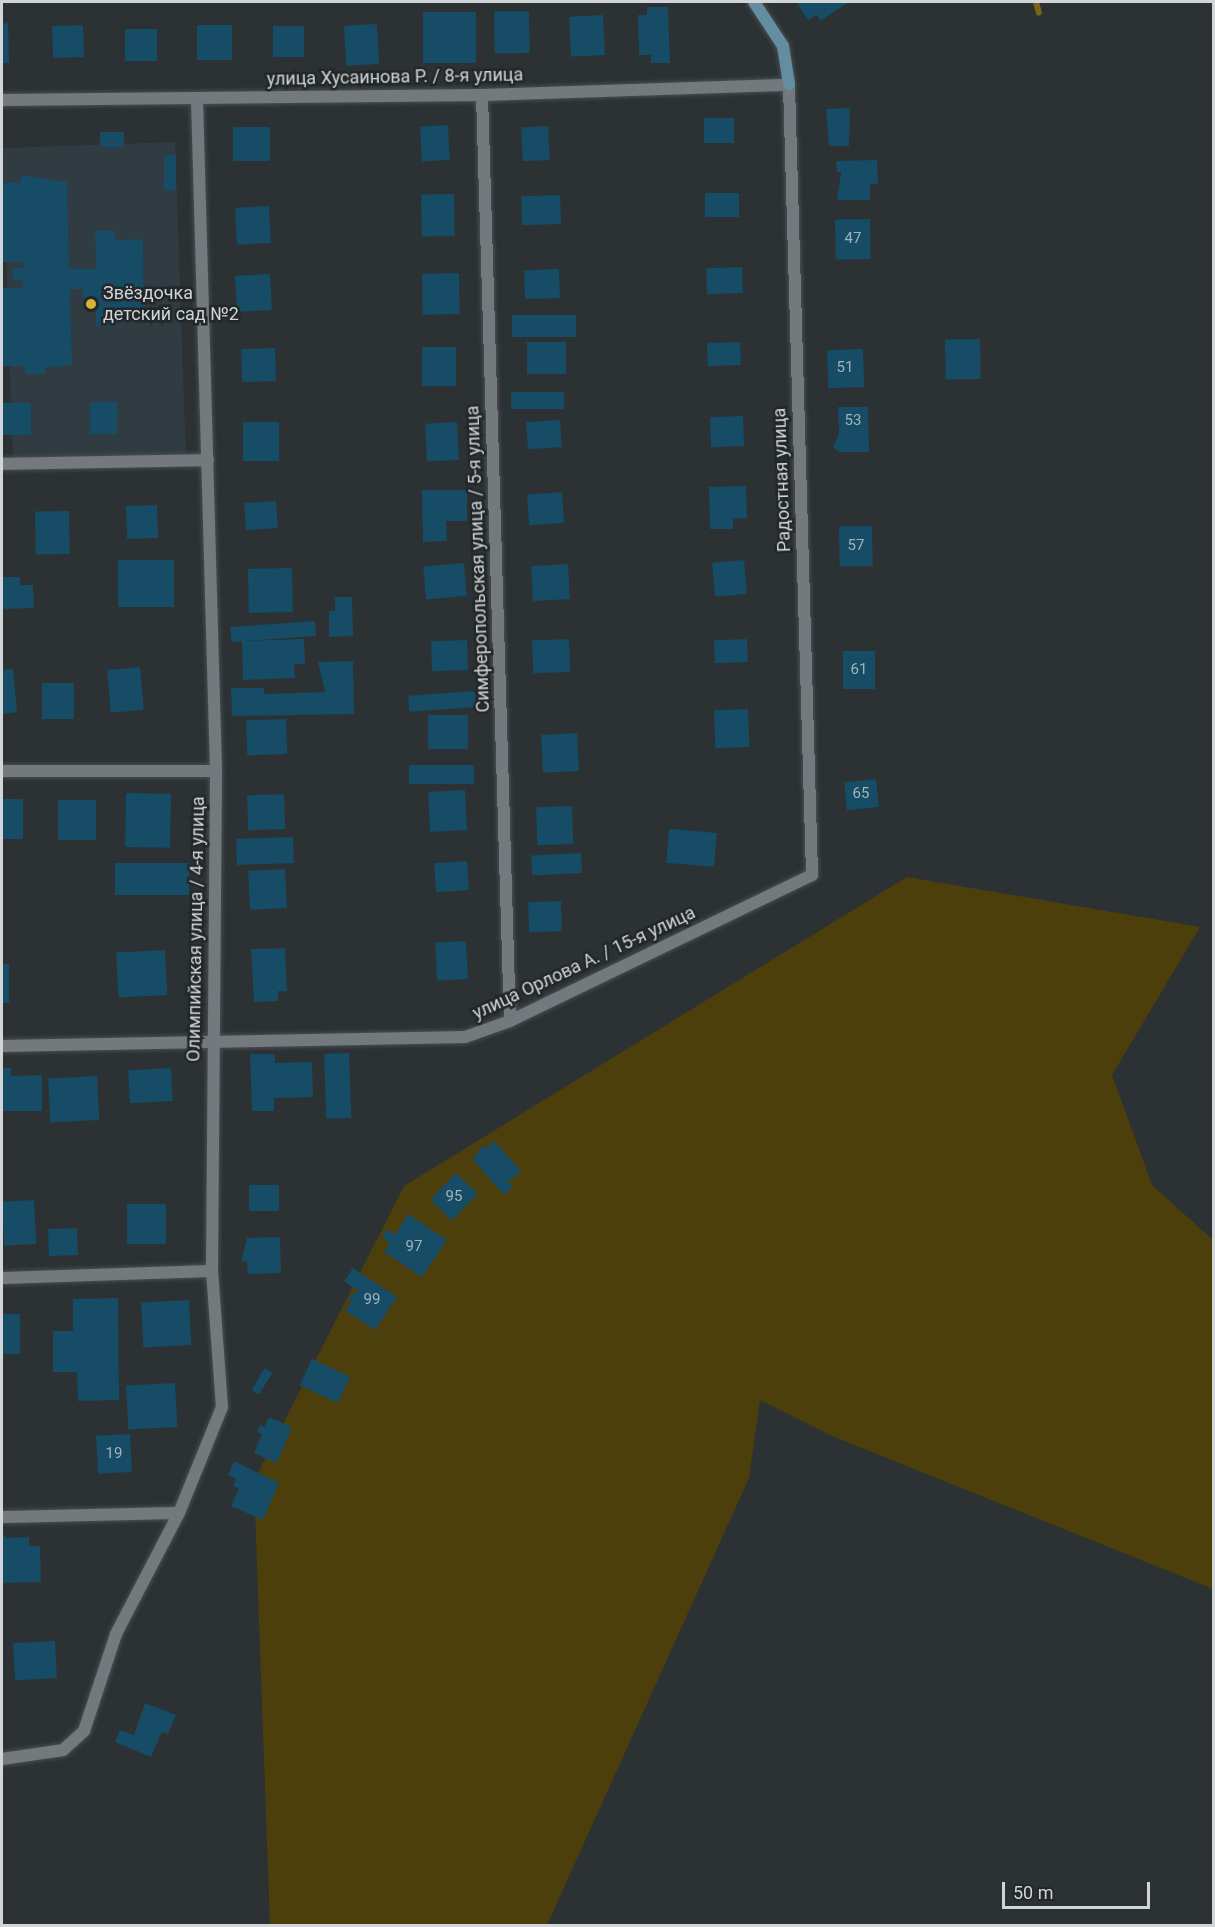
<!DOCTYPE html>
<html>
<head>
<meta charset="utf-8">
<style>
  body { margin:0 }
  #map { position:relative; width:1215px; height:1927px; overflow:hidden; background:#2c3134; font-family:Roboto,sans-serif }
  div>[style] { position:absolute }
  [style*='--x'] { left:calc(var(--x)*1px); top:calc(var(--y)*1px); width:calc(var(--w)*1px); rotate:calc(var(--a)*1deg) }
  .built>* { inset:0; background:#303b42; transform-origin:0 0 }
  .green>* { inset:0; background:#4d3f0c }
  .stream>* { height:6px; margin:-3px; padding:0 3px; transform-origin:3px; border-radius:3px; background:#776319 }
  .building>* { inset:0; background:#164c65; transform-origin:0 0 }
  .roads { filter:drop-shadow(0 0 2px #494e50) drop-shadow(0 0 2px #494e50) }
  .street>* { height:12px; margin:-6px; padding:0 6px; transform-origin:6px; border-radius:6px; background:#73797c }
  .secondary>* { height:12px; margin:-6px; padding:0 6px; transform-origin:6px; border-radius:6px; background:#638ea2 }
  .dots>* { width:16px; height:16px; translate:-50% -50%; box-sizing:border-box; border:3px solid #22272a; border-radius:50% }
  span { translate:-50% -50%; white-space:nowrap; text-align:center; line-height:1.15; -webkit-text-stroke:5px #22272a; paint-order:stroke }
  .number-label { font-size:15px; color:#a3b3ba }
  .number-label span { -webkit-text-stroke-width:0 }
  .street-label { font-size:18px; color:#d2d5d7 }
  .poi-label { font-size:18px; color:#d2d5d7 }
  .left { translate:0 -50%; text-align:left }
  .frame { position:absolute; inset:0; border:3px solid #d2d5d7; pointer-events:none }
  .scale { position:absolute; left:1002px; top:1882px; width:148px; height:27px; box-sizing:border-box; border:3px solid #d2d5d7; border-top:0; padding-left:8px; font-size:18px; line-height:21px; white-space:nowrap; color:#d2d5d7; -webkit-text-stroke:4px #22272a; paint-order:stroke }
</style>
</head>
<body>
<div id="map">
  <div class="built">
    <div style="left:175px;top:142px;width:319px;height:173px;rotate:88deg"></div>
  </div>
  <div class="green">
    <div style="clip-path:polygon(907px 877px,1200px 927px,1112px 1075px,1152px 1185px,1213px 1240px,1213px 1589px,832px 1436px,760px 1400px,749px 1478px,547px 1925px,270px 1925px,254px 1481px,404px 1186px)"></div>
  </div>
  <div class="stream">
    <div style="--x:1036;--y:2;--w:11;--a:75"></div>
  </div>
  <div class="building">
    <div style="clip-path:polygon(796px 2px,849px 2px,820px 21px,817px 15px,808px 20px)"></div>
    <div style="clip-path:polygon(647px 7px,668px 7px,670px 63px,651px 63px,651px 55px,639px 55px,638px 15px,647px 15px)"></div>
    <div style="left:529px;top:11px;width:42px;height:35px;rotate:89deg"></div>
    <div style="left:476px;top:12px;width:51px;height:53px;rotate:90deg"></div>
    <div style="left:603px;top:15px;width:40px;height:34px;rotate:87deg"></div>
    <div style="clip-path:polygon(8px 23px,9px 63px,2px 63px,2px 24px)"></div>
    <div style="left:377px;top:24px;width:40px;height:33px;rotate:87deg"></div>
    <div style="left:83px;top:25px;width:32px;height:31px;rotate:88deg"></div>
    <div style="left:197px;top:25px;width:35px;height:35px"></div>
    <div style="left:273px;top:26px;width:31px;height:31px"></div>
    <div style="left:125px;top:29px;width:32px;height:32px"></div>
    <div style="clip-path:polygon(850px 108px,849px 146px,829px 146px,826px 109px)"></div>
    <div style="left:704px;top:118px;width:30px;height:25px"></div>
    <div style="left:448px;top:125px;width:35px;height:28px;rotate:87deg"></div>
    <div style="left:548px;top:126px;width:34px;height:27px;rotate:87deg"></div>
    <div style="left:270px;top:127px;width:34px;height:37px;rotate:90deg"></div>
    <div style="left:100px;top:132px;width:24px;height:15px"></div>
    <div style="left:164px;top:155px;width:12px;height:35px"></div>
    <div style="clip-path:polygon(877px 160px,878px 184px,870px 184px,870px 200px,837px 200px,841px 172px,837px 172px,836px 161px)"></div>
    <div style="clip-path:polygon(21px 175px,67px 182px,69px 269px,96px 269px,95px 231px,115px 231px,115px 240px,143px 239px,144px 318px,117px 318px,117px 326px,96px 326px,96px 298px,83px 298px,83px 289px,70px 289px,72px 365px,45px 368px,45px 374px,25px 374px,25px 366px,2px 366px,2px 288px,23px 287px,23px 280px,13px 280px,13px 268px,23px 268px,23px 262px,2px 262px,2px 183px,21px 182px)"></div>
    <div style="left:739px;top:193px;width:24px;height:34px;rotate:90deg"></div>
    <div style="left:454px;top:194px;width:42px;height:33px;rotate:89deg"></div>
    <div style="left:560px;top:195px;width:29px;height:39px;rotate:88deg"></div>
    <div style="left:269px;top:206px;width:37px;height:34px;rotate:87deg"></div>
    <div style="left:870px;top:219px;width:40px;height:35px;rotate:89deg"></div>
    <div style="left:742px;top:267px;width:26px;height:36px;rotate:88deg"></div>
    <div style="left:559px;top:269px;width:29px;height:35px;rotate:88deg"></div>
    <div style="left:459px;top:273px;width:41px;height:37px;rotate:89deg"></div>
    <div style="left:270px;top:274px;width:36px;height:35px;rotate:87deg"></div>
    <div style="left:512px;top:315px;width:64px;height:22px"></div>
    <div style="left:980px;top:339px;width:40px;height:35px;rotate:89deg"></div>
    <div style="left:527px;top:342px;width:39px;height:32px"></div>
    <div style="left:740px;top:342px;width:23px;height:33px;rotate:88deg"></div>
    <div style="left:422px;top:347px;width:34px;height:39px"></div>
    <div style="left:275px;top:348px;width:33px;height:34px;rotate:88deg"></div>
    <div style="left:863px;top:349px;width:38px;height:36px;rotate:88deg"></div>
    <div style="left:564px;top:392px;width:17px;height:53px;rotate:90deg"></div>
    <div style="left:90px;top:402px;width:27px;height:32px"></div>
    <div style="left:2px;top:403px;width:29px;height:32px"></div>
    <div style="clip-path:polygon(838px 407px,868px 407px,869px 452px,839px 452px,833px 447px,839px 434px)"></div>
    <div style="left:743px;top:416px;width:30px;height:33px;rotate:88deg"></div>
    <div style="left:560px;top:420px;width:27px;height:34px;rotate:86deg"></div>
    <div style="left:243px;top:422px;width:36px;height:39px"></div>
    <div style="left:457px;top:422px;width:38px;height:32px;rotate:87deg"></div>
    <div style="clip-path:polygon(746px 486px,747px 518px,733px 519px,733px 529px,710px 529px,709px 487px)"></div>
    <div style="clip-path:polygon(422px 490px,467px 490px,467px 521px,446px 521px,447px 541px,423px 542px)"></div>
    <div style="left:562px;top:492px;width:31px;height:35px;rotate:86deg"></div>
    <div style="left:276px;top:501px;width:27px;height:32px;rotate:86deg"></div>
    <div style="left:157px;top:505px;width:33px;height:31px;rotate:88deg"></div>
    <div style="left:69px;top:511px;width:43px;height:34px;rotate:89deg"></div>
    <div style="left:872px;top:526px;width:40px;height:33px;rotate:89deg"></div>
    <div style="left:174px;top:560px;width:47px;height:56px;rotate:90deg"></div>
    <div style="left:744px;top:560px;width:34px;height:32px;rotate:85deg"></div>
    <div style="left:464px;top:563px;width:33px;height:41px;rotate:85deg"></div>
    <div style="left:568px;top:564px;width:35px;height:37px;rotate:87deg"></div>
    <div style="left:292px;top:568px;width:44px;height:44px;rotate:89deg"></div>
    <div style="clip-path:polygon(2px 577px,20px 577px,20px 585px,33px 585px,34px 608px,2px 609px)"></div>
    <div style="clip-path:polygon(335px 597px,352px 597px,353px 636px,329px 637px,329px 611px,335px 611px)"></div>
    <div style="left:315px;top:621px;width:15px;height:85px;rotate:86deg"></div>
    <div style="clip-path:polygon(304px 639px,305px 664px,294px 664px,295px 678px,243px 680px,242px 641px)"></div>
    <div style="left:569px;top:639px;width:33px;height:37px;rotate:88deg"></div>
    <div style="left:747px;top:639px;width:23px;height:33px;rotate:88deg"></div>
    <div style="left:467px;top:640px;width:30px;height:36px;rotate:88deg"></div>
    <div style="left:843px;top:651px;width:32px;height:38px"></div>
    <div style="clip-path:polygon(353px 661px,354px 714px,232px 716px,231px 688px,264px 688px,264px 694px,325px 692px,318px 662px)"></div>
    <div style="left:140px;top:667px;width:43px;height:33px;rotate:85deg"></div>
    <div style="clip-path:polygon(13px 669px,17px 712px,2px 714px,2px 670px)"></div>
    <div style="left:42px;top:683px;width:32px;height:36px"></div>
    <div style="left:475px;top:691px;width:16px;height:67px;rotate:86deg"></div>
    <div style="left:748px;top:709px;width:38px;height:34px;rotate:88deg"></div>
    <div style="left:468px;top:715px;width:34px;height:40px;rotate:90deg"></div>
    <div style="left:286px;top:719px;width:35px;height:40px;rotate:88deg"></div>
    <div style="left:577px;top:733px;width:38px;height:36px;rotate:87deg"></div>
    <div style="left:474px;top:765px;width:19px;height:65px;rotate:90deg"></div>
    <div style="left:876px;top:779px;width:28px;height:32px;rotate:84deg"></div>
    <div style="left:465px;top:790px;width:40px;height:37px;rotate:87deg"></div>
    <div style="left:126px;top:793px;width:45px;height:54px;rotate:1deg"></div>
    <div style="left:284px;top:794px;width:35px;height:37px;rotate:88deg"></div>
    <div style="left:2px;top:799px;width:21px;height:40px"></div>
    <div style="left:58px;top:800px;width:38px;height:40px"></div>
    <div style="left:572px;top:806px;width:38px;height:36px;rotate:88deg"></div>
    <div style="left:717px;top:833px;width:34px;height:48px;rotate:95deg"></div>
    <div style="left:293px;top:837px;width:26px;height:57px;rotate:88deg"></div>
    <div style="left:581px;top:853px;width:20px;height:50px;rotate:87deg"></div>
    <div style="left:467px;top:861px;width:29px;height:33px;rotate:86deg"></div>
    <div style="left:115px;top:863px;width:74px;height:32px"></div>
    <div style="left:285px;top:869px;width:39px;height:37px;rotate:87deg"></div>
    <div style="left:561px;top:901px;width:30px;height:33px;rotate:88deg"></div>
    <div style="left:466px;top:941px;width:38px;height:31px;rotate:87deg"></div>
    <div style="clip-path:polygon(285px 948px,287px 991px,278px 991px,278px 1001px,254px 1002px,251px 949px)"></div>
    <div style="left:165px;top:950px;width:45px;height:49px;rotate:87deg"></div>
    <div style="left:2px;top:964px;width:7px;height:39px"></div>
    <div style="left:349px;top:1053px;width:65px;height:25px;rotate:88deg"></div>
    <div style="clip-path:polygon(250px 1054px,275px 1054px,275px 1063px,312px 1062px,313px 1097px,274px 1098px,274px 1111px,252px 1111px)"></div>
    <div style="clip-path:polygon(2px 1068px,11px 1068px,11px 1076px,42px 1075px,42px 1111px,2px 1111px)"></div>
    <div style="left:171px;top:1068px;width:33px;height:43px;rotate:87deg"></div>
    <div style="left:97px;top:1076px;width:44px;height:49px;rotate:87deg"></div>
    <div style="clip-path:polygon(494px 1141px,521px 1171px,508px 1182px,513px 1187px,504px 1195px,473px 1160px,483px 1145px,486px 1149px)"></div>
    <div style="left:456px;top:1173px;width:30px;height:37px;rotate:44deg"></div>
    <div style="left:249px;top:1185px;width:30px;height:26px"></div>
    <div style="left:34px;top:1200px;width:44px;height:32px;rotate:87deg"></div>
    <div style="left:127px;top:1204px;width:39px;height:40px"></div>
    <div style="clip-path:polygon(408px 1214px,447px 1240px,422px 1277px,384px 1252px,390px 1243px,382px 1237px,387px 1229px,395px 1235px)"></div>
    <div style="left:77px;top:1228px;width:27px;height:29px;rotate:88deg"></div>
    <div style="clip-path:polygon(280px 1237px,281px 1273px,248px 1274px,247px 1261px,241px 1262px,247px 1238px)"></div>
    <div style="clip-path:polygon(353px 1268px,397px 1297px,375px 1330px,345px 1311px,352px 1301px,347px 1298px,358px 1291px,344px 1281px)"></div>
    <div style="clip-path:polygon(118px 1298px,119px 1400px,78px 1401px,77px 1372px,53px 1372px,53px 1331px,73px 1331px,73px 1299px)"></div>
    <div style="left:189px;top:1300px;width:45px;height:48px;rotate:87deg"></div>
    <div style="left:2px;top:1314px;width:18px;height:40px"></div>
    <div style="left:312px;top:1359px;width:42px;height:29px;rotate:25deg"></div>
    <div style="left:265px;top:1368px;width:9px;height:26px;rotate:32deg"></div>
    <div style="left:175px;top:1383px;width:44px;height:49px;rotate:87deg"></div>
    <div style="clip-path:polygon(269px 1417px,292px 1427px,277px 1463px,254px 1453px,262px 1434px,257px 1432px,260px 1425px,264px 1427px)"></div>
    <div style="left:130px;top:1434px;width:38px;height:34px;rotate:87deg"></div>
    <div style="clip-path:polygon(234px 1461px,279px 1483px,263px 1520px,231px 1506px,239px 1488px,233px 1486px,236px 1479px,228px 1475px)"></div>
    <div style="clip-path:polygon(2px 1532px,6px 1538px,29px 1537px,29px 1546px,40px 1546px,41px 1582px,2px 1583px)"></div>
    <div style="left:55px;top:1641px;width:37px;height:42px;rotate:87deg"></div>
    <div style="clip-path:polygon(145px 1703px,176px 1715px,168px 1734px,162px 1732px,151px 1757px,115px 1742px,120px 1730px,134px 1735px)"></div>
  </div>
  <div class="roads">
    <div class="street">
      <div style="--x:482;--y:95;--w:926;--a:88.27"></div>
      <div style="--x:2;--y:100;--w:480;--a:-0.6"></div>
      <div style="--x:482;--y:95;--w:307;--a:-1.9"></div>
      <div style="--x:789;--y:85;--w:790;--a:88.33"></div>
      <div style="--x:812;--y:875;--w:335;--a:154.2"></div>
      <div style="--x:510;--y:1021;--w:48;--a:160.4"></div>
      <div style="--x:465;--y:1037;--w:463;--a:178.9"></div>
      <div style="--x:2;--y:464;--w:206;--a:-1.1"></div>
      <div style="--x:2;--y:771;--w:214;--a:0"></div>
      <div style="--x:2;--y:1278;--w:210;--a:-1.9"></div>
      <div style="--x:2;--y:1517;--w:177;--a:-1.3"></div>
      <div style="--x:2;--y:1759;--w:62;--a:-8.4"></div>
      <div style="--x:63;--y:1750;--w:28;--a:-42"></div>
      <div style="--x:84;--y:1731;--w:102;--a:-71.7"></div>
      <div style="--x:116;--y:1634;--w:136;--a:-62.5"></div>
      <div style="--x:179;--y:1513;--w:114;--a:-67.9"></div>
      <div style="--x:222;--y:1407;--w:136;--a:-94.2"></div>
      <div style="--x:212;--y:1271;--w:500;--a:-89.54"></div>
      <div style="--x:216;--y:771;--w:673;--a:-91.62"></div>
    </div>
    <div class="secondary">
      <div style="--x:754;--y:2;--w:53;--a:56.6"></div>
      <div style="--x:783;--y:46;--w:39;--a:81"></div>
    </div>
  </div>
  <div class="dots">
    <div style="left:91px;top:304px;background:#d7b434"></div>
  </div>
  <div class="number-label">
    <span style="left:853px;top:239px">47</span>
    <span style="left:845px;top:368px">51</span>
    <span style="left:853px;top:421px">53</span>
    <span style="left:856px;top:546px">57</span>
    <span style="left:859px;top:670px">61</span>
    <span style="left:861px;top:794px">65</span>
    <span style="left:454px;top:1197px">95</span>
    <span style="left:414px;top:1247px">97</span>
    <span style="left:372px;top:1300px">99</span>
    <span style="left:114px;top:1454px">19</span>
  </div>
  <div class="street-label">
    <span style="left:395px;top:77px;rotate:-1deg">улица Хусаинова Р. / 8-я улица</span>
    <span style="left:782px;top:480px;rotate:-92deg">Радостная улица</span>
    <span style="left:478px;top:559px;rotate:-92deg">Симферопольская улица / 5-я улица</span>
    <span style="left:196px;top:929px;rotate:-89deg">Олимпийская улица / 4-я улица</span>
    <span style="left:584px;top:963px;rotate:-25deg">улица Орлова А. / 15-я улица</span>
  </div>
  <div class="poi-label">
    <span class="left" style="left:103px;top:304px">Звёздочка<br>детский сад №2</span>
  </div>
  <div class="frame"></div>
  <div class="scale">50 m</div>
</div>
</body>
</html>
